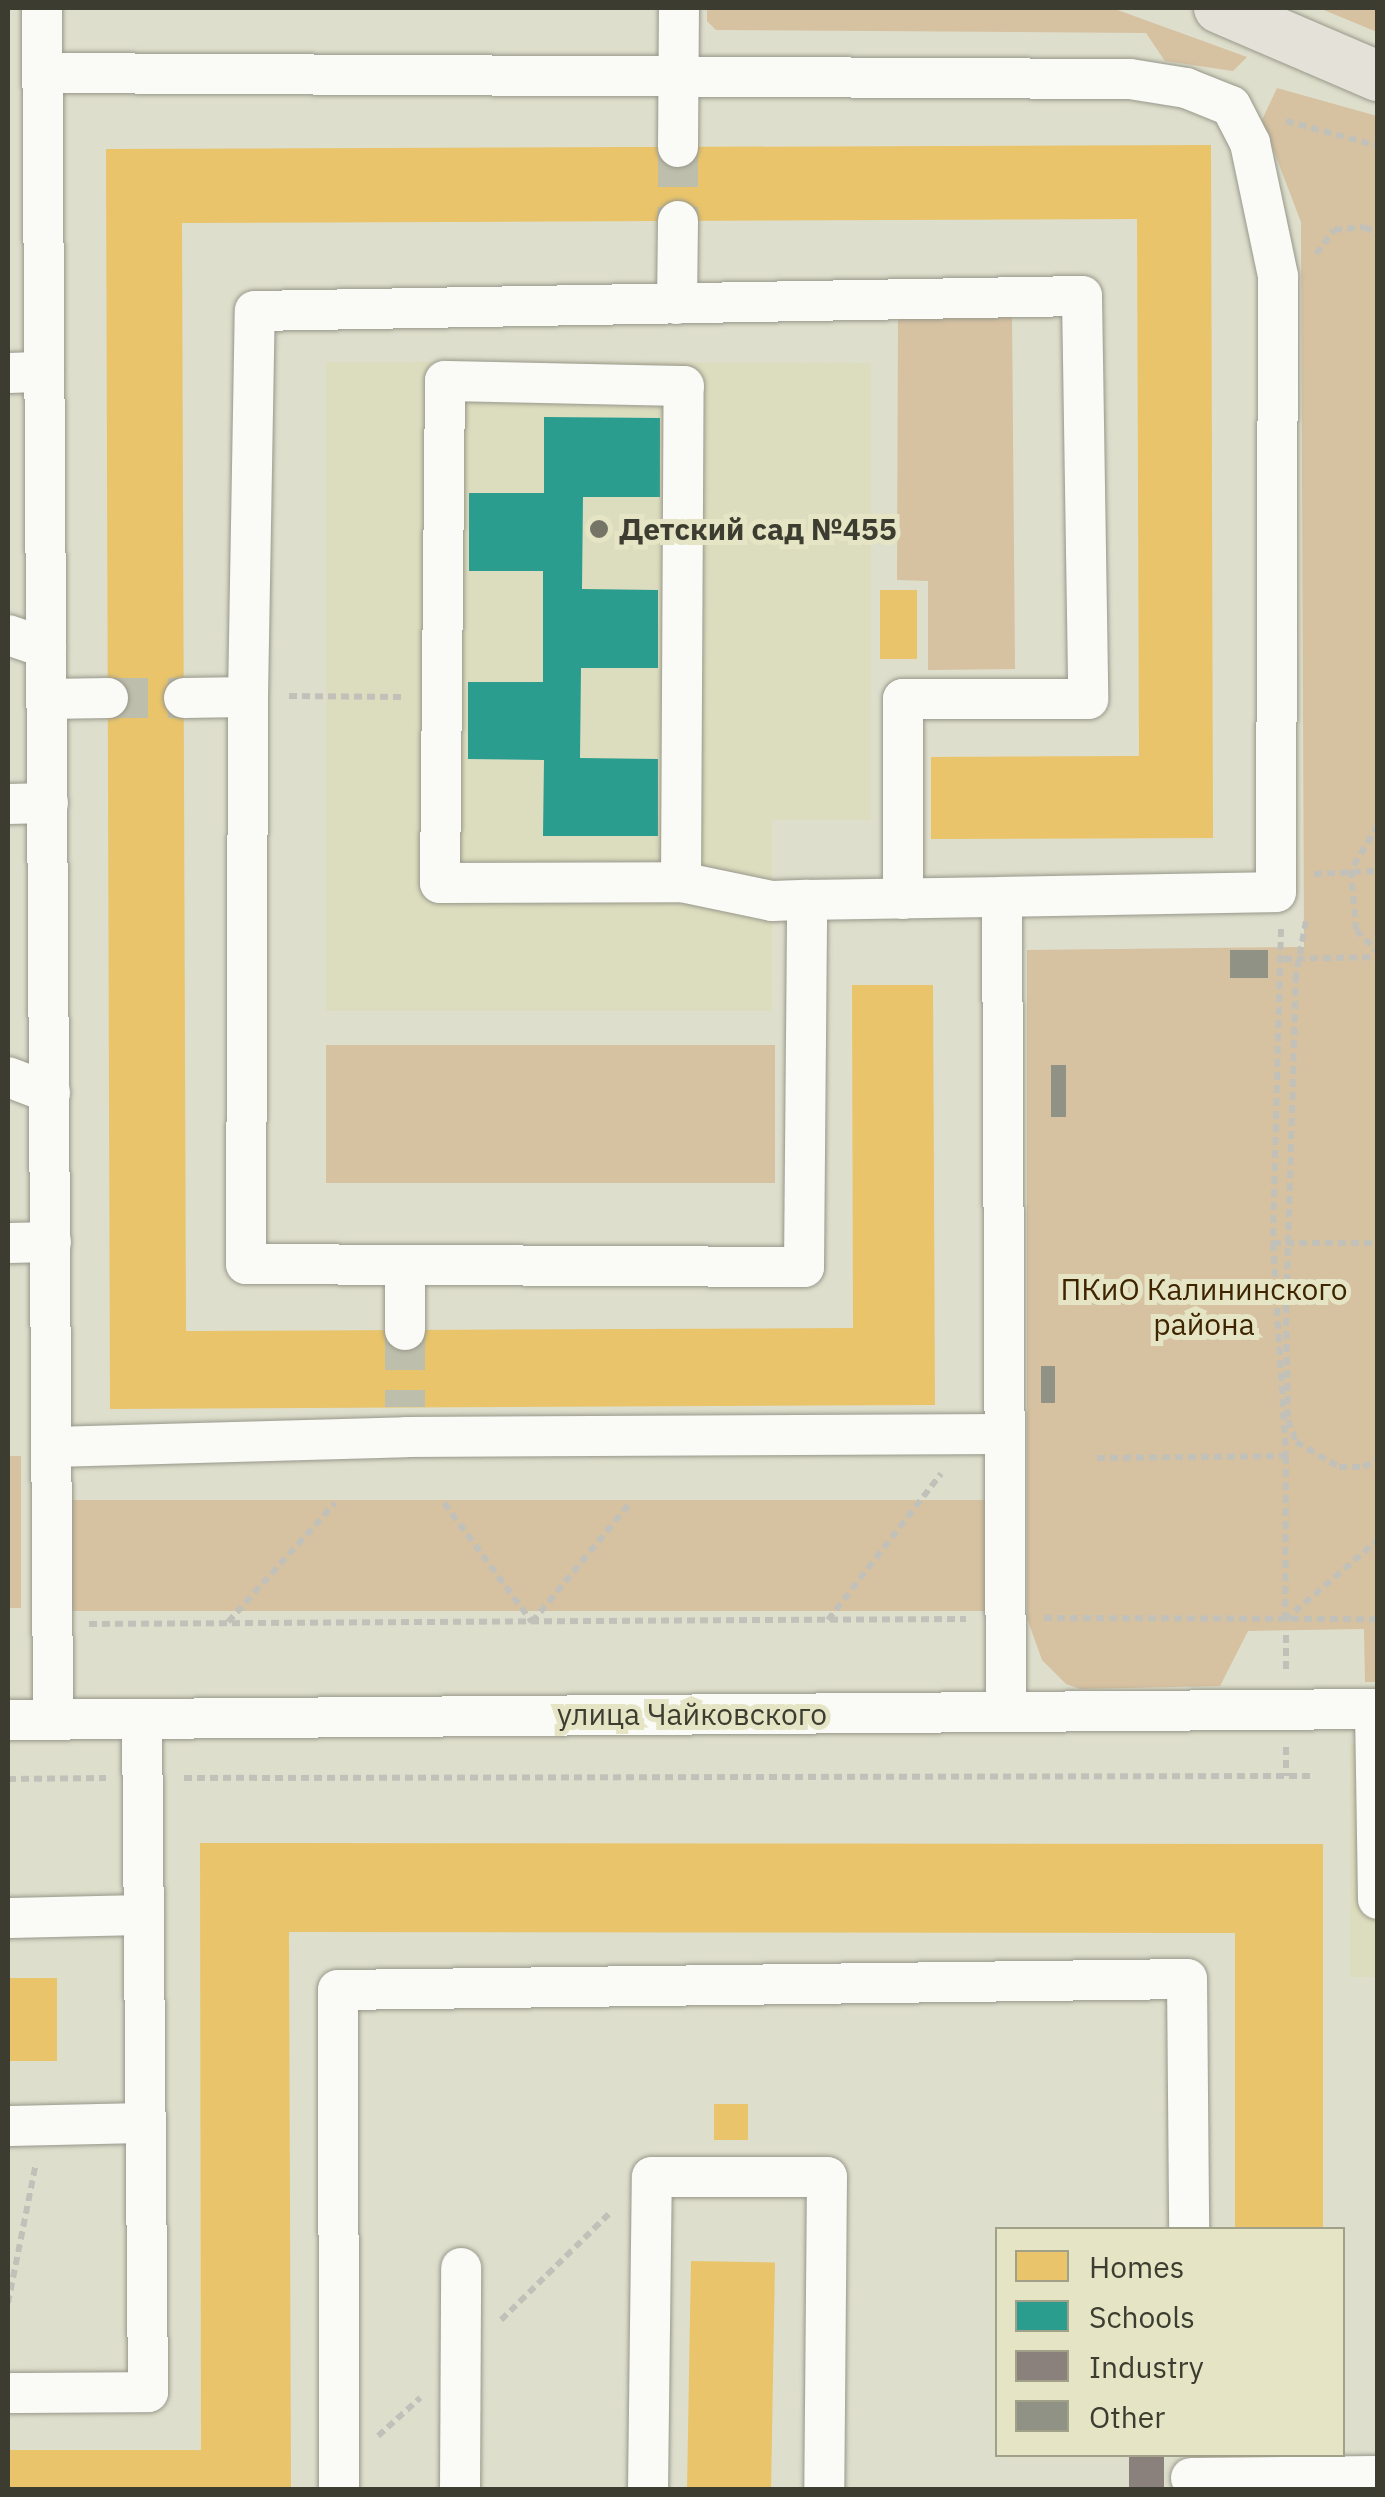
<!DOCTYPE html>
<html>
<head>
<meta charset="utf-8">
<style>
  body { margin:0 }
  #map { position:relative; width:1385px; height:2497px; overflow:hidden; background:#dedecc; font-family:"IBM Plex Sans",sans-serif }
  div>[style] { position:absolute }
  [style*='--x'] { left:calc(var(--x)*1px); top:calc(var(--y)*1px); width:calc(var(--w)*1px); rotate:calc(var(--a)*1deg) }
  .built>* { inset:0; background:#dcdcbe; transform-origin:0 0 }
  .green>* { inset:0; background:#d6c1a1; transform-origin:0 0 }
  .homes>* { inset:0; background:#e9c46a; transform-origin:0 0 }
  .schools>* { inset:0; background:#2a9d8f }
  .industry>* { inset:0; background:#8a817c; transform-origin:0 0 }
  .building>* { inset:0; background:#8f9284; transform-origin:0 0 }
  .minor-tunnel>* { height:40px; margin-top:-20px; transform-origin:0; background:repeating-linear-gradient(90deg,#bebead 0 40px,transparent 0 60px) }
  .path>* { height:6px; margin-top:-3px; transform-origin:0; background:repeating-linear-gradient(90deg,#c1c1ba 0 8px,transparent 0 13px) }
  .roads { filter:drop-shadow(0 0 2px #98988b) drop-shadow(0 0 2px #98988b) }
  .minor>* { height:40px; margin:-20px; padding:0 20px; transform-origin:20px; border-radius:20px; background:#fafaf7 }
  .major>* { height:50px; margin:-25px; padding:0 25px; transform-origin:25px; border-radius:25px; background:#e3e1d8 }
  .dots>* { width:28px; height:28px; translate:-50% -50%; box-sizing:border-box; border:5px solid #e5e5c5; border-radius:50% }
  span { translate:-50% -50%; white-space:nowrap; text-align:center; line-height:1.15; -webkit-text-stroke:10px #e5e5c5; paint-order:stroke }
  .poi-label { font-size:30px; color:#3c3c30; font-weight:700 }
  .left { translate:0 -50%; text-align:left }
  .park-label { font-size:30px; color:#3f2400 }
  .street-label { font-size:30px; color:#3c3c30 }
  .frame { position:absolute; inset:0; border:10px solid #3c3c30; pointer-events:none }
  .legend { position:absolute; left:995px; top:2227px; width:350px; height:230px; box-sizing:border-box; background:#e5e5c5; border:2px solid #a1a189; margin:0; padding:12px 18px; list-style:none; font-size:30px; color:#3c3c30 }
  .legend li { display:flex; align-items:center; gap:20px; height:50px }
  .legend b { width:50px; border:2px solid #a1a189 }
</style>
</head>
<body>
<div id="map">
  <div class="built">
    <div style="clip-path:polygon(326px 362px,871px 363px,871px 820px,772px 820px,772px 1011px,326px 1011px)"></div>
    <div style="left:1377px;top:1744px;width:233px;height:27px;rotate:90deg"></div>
  </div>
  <div class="green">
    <div style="clip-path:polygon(707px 8px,1112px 8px,1247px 57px,1233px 71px,1165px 61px,1146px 33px,716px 30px,707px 21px)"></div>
    <div style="clip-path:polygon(1319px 8px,1377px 8px,1377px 32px)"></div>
    <div style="clip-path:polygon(1277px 88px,1377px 116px,1377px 1682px,1365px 1682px,1364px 1629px,1248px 1631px,1220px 1686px,1080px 1689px,1066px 1684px,1042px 1660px,1027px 1618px,1027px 950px,1304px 947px,1301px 222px,1262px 120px)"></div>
    <div style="clip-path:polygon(1012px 313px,1015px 669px,928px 670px,928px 581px,897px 580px,898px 314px)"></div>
    <div style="left:326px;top:1045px;width:449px;height:138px"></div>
    <div style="left:8px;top:1456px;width:13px;height:152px"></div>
    <div style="left:990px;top:1500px;width:111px;height:919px;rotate:90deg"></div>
  </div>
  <div class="homes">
    <div style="clip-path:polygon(1211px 145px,1213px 838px,931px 839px,931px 757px,1139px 756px,1137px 219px,182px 223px,186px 1331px,853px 1328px,852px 985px,933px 985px,935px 1405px,110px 1409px,106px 149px)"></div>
    <div style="left:880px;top:590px;width:37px;height:69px"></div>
    <div style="clip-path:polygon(200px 1843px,1323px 1844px,1323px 2230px,1235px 2230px,1235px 1933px,289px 1932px,291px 2490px,8px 2490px,8px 2450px,201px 2450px)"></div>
    <div style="left:8px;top:1978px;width:49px;height:83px"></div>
    <div style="left:714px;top:2104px;width:34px;height:36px"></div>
    <div style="left:691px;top:2261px;width:84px;height:229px;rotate:1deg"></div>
  </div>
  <div class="schools">
    <div style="clip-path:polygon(544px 417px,660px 418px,660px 497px,583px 497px,582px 589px,658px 590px,658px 668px,581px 668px,580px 758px,658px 759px,658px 836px,543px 836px,544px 760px,468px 759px,468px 682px,543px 682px,543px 571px,469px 571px,469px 493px,544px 493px)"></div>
  </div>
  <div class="industry">
    <div style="left:1129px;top:2454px;width:35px;height:36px"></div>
  </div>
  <div class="building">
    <div style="left:1230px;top:950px;width:38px;height:28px"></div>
    <div style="left:1051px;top:1065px;width:15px;height:52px"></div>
    <div style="left:1041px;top:1366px;width:14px;height:37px"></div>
  </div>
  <div class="minor-tunnel">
    <div style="--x:678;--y:147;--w:74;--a:90"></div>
    <div style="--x:108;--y:698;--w:76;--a:0"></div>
    <div style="--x:405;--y:1330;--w:77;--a:90"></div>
  </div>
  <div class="path">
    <div style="--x:1286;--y:121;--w:95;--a:15.2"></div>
    <div style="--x:1316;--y:254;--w:30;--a:-53"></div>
    <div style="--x:1334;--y:230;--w:30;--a:-6"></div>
    <div style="--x:1364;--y:227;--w:16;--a:27"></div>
    <div style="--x:289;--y:696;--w:112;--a:0.5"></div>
    <div style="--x:1378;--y:825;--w:52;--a:121"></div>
    <div style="--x:1351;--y:870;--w:60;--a:85.2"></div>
    <div style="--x:1356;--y:930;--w:31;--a:45"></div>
    <div style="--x:1314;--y:874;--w:64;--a:-2.7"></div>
    <div style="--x:1306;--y:921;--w:55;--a:100.5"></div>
    <div style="--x:1296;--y:975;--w:330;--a:91.7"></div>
    <div style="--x:1286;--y:1305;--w:115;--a:89"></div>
    <div style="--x:1288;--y:1420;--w:23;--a:70"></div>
    <div style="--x:1296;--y:1442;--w:50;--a:30.2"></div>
    <div style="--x:1339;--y:1467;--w:24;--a:0"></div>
    <div style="--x:1363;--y:1467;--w:17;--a:-28"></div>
    <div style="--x:1281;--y:929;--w:314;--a:91.5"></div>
    <div style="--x:1273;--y:1243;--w:213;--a:86.5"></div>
    <div style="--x:1286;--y:1456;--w:164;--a:90.3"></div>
    <div style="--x:1285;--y:1620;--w:123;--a:-40.7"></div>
    <div style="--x:1284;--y:959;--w:94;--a:-1.2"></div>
    <div style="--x:1273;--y:1243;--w:105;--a:0"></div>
    <div style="--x:1097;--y:1458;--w:189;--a:-0.6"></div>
    <div style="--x:444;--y:1503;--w:148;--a:53.5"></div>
    <div style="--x:532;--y:1622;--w:156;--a:-50.5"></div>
    <div style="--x:1044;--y:1618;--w:334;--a:0.2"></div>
    <div style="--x:828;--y:1620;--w:185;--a:-52.3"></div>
    <div style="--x:228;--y:1622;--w:160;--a:-48"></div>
    <div style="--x:89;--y:1624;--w:877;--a:-0.33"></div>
    <div style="--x:1286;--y:1669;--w:39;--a:-90"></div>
    <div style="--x:1286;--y:1747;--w:29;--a:90"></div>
    <div style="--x:184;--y:1778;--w:1127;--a:-0.1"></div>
    <div style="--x:8;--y:1779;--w:98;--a:-0.6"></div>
    <div style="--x:8;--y:2303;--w:143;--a:-78.7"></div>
    <div style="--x:501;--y:2320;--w:153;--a:-44.5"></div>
    <div style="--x:378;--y:2436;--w:57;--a:-42.1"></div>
  </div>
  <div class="roads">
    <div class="minor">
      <div style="--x:42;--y:8;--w:1712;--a:89.63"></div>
      <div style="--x:43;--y:73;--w:1087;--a:0.32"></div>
      <div style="--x:1130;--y:79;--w:57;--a:9.1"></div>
      <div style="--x:1186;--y:88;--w:48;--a:21.8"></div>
      <div style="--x:1231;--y:106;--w:42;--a:62.8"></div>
      <div style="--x:1250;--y:143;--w:136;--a:78.1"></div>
      <div style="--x:1278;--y:276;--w:616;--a:90.19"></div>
      <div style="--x:1276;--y:892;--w:274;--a:179"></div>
      <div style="--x:1002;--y:897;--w:815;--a:89.72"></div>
      <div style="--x:678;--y:147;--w:139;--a:-89.6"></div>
      <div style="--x:677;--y:304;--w:83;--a:-89.3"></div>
      <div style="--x:8;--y:373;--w:36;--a:-2"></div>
      <div style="--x:8;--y:635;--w:40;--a:18.9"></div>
      <div style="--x:248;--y:697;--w:567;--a:90.2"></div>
      <div style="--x:246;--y:1264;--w:558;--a:0.31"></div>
      <div style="--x:804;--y:1267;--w:367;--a:-89.5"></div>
      <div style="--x:807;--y:900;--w:195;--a:-0.9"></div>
      <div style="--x:184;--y:698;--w:64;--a:-0.9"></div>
      <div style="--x:248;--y:697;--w:386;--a:-89"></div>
      <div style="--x:255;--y:311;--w:827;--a:-1.04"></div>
      <div style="--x:1082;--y:296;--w:403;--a:89.1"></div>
      <div style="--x:1088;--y:699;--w:185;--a:180"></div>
      <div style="--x:903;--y:699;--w:200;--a:90"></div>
      <div style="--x:47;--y:699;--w:61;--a:-0.9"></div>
      <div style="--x:8;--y:804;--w:40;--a:-1.4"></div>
      <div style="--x:681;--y:882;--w:496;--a:-89.7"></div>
      <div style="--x:684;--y:386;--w:239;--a:-178.8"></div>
      <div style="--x:445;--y:381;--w:502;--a:90.57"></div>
      <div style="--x:440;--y:883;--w:241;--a:-0.2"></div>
      <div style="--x:681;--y:882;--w:93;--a:11.8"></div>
      <div style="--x:772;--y:901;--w:35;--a:-2"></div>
      <div style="--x:8;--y:1077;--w:45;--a:20.9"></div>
      <div style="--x:8;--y:1243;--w:43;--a:-1.3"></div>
      <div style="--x:405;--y:1265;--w:65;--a:90"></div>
      <div style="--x:53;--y:1447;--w:353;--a:-1.6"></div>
      <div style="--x:406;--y:1437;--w:598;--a:-0.29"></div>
      <div style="--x:1375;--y:1709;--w:190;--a:89.1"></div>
      <div style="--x:8;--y:1720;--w:1370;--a:-0.46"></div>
      <div style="--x:8;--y:1918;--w:136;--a:-1.3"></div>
      <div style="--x:8;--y:2126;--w:137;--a:-1.3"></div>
      <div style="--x:8;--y:2393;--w:140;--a:-0.4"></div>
      <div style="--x:148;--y:2392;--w:673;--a:-90.51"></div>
      <div style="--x:1191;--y:2478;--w:187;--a:-0.6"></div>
      <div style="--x:339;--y:2490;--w:500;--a:-90.11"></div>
      <div style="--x:338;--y:1990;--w:849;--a:-0.74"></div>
      <div style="--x:1187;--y:1979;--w:251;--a:89.5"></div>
      <div style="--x:460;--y:2490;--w:222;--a:-89.7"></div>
      <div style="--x:648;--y:2490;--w:313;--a:-89.3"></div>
      <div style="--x:652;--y:2177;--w:175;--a:0"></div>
      <div style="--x:827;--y:2177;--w:313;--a:90.5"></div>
    </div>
    <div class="major">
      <div style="--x:1219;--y:8;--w:173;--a:23.2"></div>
    </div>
  </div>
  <div class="dots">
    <div style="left:599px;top:529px;background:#757567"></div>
  </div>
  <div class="poi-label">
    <span class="left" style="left:619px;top:529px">Детский сад №455</span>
  </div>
  <div class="park-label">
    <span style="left:1204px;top:1306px">ПКиО Калининского<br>района</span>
  </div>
  <div class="street-label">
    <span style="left:692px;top:1714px">улица Чайковского</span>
  </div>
  <div class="frame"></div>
  <ul class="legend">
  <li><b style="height:28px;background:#e9c46a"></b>Homes</li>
  <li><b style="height:28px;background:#2a9d8f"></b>Schools</li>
  <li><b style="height:28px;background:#8a817c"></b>Industry</li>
  <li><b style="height:28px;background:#8f9284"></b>Other</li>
  </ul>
</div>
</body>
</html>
